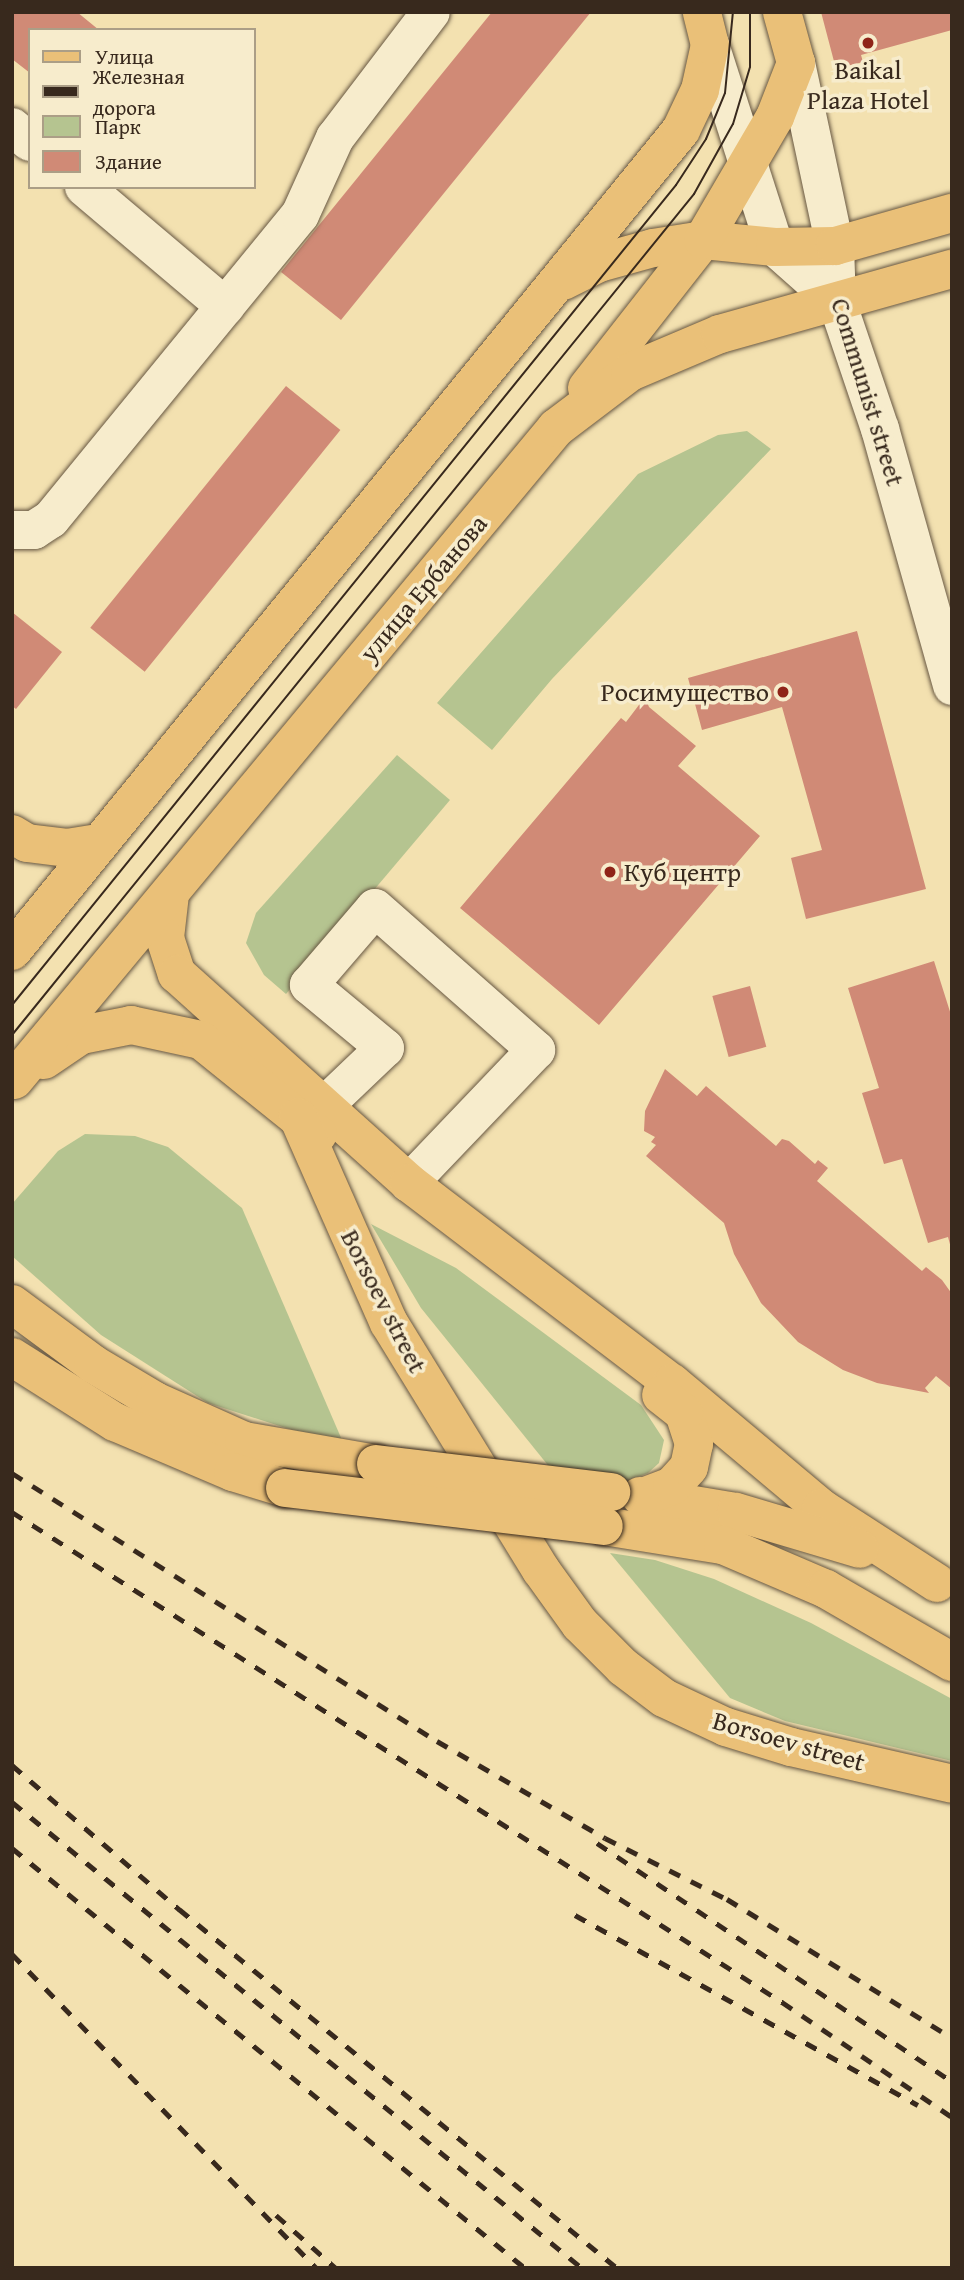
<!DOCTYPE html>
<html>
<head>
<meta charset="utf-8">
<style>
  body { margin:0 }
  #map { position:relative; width:964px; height:2280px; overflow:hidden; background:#f3e1b0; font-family:"Gentium Book Plus",serif }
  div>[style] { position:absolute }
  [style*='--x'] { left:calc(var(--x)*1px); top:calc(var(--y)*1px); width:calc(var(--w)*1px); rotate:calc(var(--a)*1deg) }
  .green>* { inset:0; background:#b5c490 }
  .building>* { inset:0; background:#d08a76; transform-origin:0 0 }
  .roads { filter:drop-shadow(0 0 2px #675742) drop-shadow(0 0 2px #675742) }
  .minor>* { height:38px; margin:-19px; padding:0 19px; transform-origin:19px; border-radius:19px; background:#f7eccc }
  .major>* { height:38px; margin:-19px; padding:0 19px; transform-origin:19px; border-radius:19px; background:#eac078 }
  .tram>* { height:2px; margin:-1px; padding:0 1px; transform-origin:1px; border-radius:1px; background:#38291d }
  .rail>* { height:5px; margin-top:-2.5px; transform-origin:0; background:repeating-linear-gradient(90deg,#38291d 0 12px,transparent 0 24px) }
  .bridges { filter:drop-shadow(0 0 2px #38291d) drop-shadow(0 0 2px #38291d) }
  .major-bridge>* { height:38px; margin:-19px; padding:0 19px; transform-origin:19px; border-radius:19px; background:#eac078 }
  .dots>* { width:19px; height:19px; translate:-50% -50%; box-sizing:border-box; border:4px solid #f7eccc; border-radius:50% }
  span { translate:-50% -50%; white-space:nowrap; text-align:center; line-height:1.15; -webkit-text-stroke:7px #f7eccc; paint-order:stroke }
  .poi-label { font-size:26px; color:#38291d }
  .right { translate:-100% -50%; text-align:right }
  .left { translate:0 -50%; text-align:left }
  .street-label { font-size:26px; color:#38291d }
  .frame { position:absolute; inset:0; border:14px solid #38291d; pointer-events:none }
  .legend { position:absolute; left:28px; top:28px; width:228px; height:161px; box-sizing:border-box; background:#f7eccc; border:2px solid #ab9e86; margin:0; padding:9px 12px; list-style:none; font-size:21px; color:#38291d }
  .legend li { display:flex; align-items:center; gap:14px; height:35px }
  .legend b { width:35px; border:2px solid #ab9e86 }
</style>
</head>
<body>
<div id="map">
  <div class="green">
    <div style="clip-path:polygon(747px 431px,771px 449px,552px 679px,492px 750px,437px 703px,638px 474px,718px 435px)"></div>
    <div style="clip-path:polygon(397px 755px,450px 800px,286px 994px,264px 975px,246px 943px,256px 913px)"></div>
    <div style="clip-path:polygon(85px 1134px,135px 1136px,168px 1147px,242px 1208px,345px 1447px,208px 1403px,101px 1335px,12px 1256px,12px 1204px,58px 1151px)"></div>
    <div style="clip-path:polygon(371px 1224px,456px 1268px,641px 1405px,664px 1440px,659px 1463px,648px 1473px,621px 1484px,555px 1474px,421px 1308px)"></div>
    <div style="clip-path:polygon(610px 1553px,655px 1560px,714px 1579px,811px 1623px,952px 1699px,952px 1761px,785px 1721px,730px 1698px)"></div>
  </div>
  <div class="building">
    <div style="clip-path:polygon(12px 12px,77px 12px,99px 30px,30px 30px,30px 73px,12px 59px)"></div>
    <div style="clip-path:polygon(492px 12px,591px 12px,341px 320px,281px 272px)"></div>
    <div style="clip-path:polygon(821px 12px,952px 12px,952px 30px,861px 55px,863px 62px,836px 69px)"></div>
    <div style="left:286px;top:386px;width:70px;height:311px;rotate:39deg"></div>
    <div style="clip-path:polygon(12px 612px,62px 652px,16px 709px,12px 706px)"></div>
    <div style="clip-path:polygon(857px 631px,926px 889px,806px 919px,791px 858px,822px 850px,782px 707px,702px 730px,688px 678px)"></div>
    <div style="clip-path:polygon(645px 697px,649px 707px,696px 746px,678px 766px,760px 836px,599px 1025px,460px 908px,621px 718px,626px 722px)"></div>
    <div style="clip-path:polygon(934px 961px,952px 1018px,951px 1248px,948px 1237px,928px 1243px,902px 1159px,884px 1164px,862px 1093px,879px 1088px,848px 988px)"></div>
    <div style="left:750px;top:986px;width:63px;height:39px;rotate:75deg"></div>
    <div style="clip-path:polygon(665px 1069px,697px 1096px,706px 1086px,776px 1146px,782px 1139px,789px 1141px,815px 1164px,818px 1160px,828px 1168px,817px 1181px,922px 1271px,926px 1267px,942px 1280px,952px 1294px,952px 1389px,936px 1376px,925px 1388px,929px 1393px,877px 1383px,843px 1370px,798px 1342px,761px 1303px,734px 1254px,724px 1223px,646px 1156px,656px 1145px,651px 1142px,655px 1137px,644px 1131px,645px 1111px)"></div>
  </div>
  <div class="roads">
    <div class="minor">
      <div style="--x:710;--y:45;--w:212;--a:72.2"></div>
      <div style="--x:775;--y:247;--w:83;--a:41.6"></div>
      <div style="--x:796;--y:63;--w:187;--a:78"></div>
      <div style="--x:835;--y:246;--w:56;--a:88"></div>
      <div style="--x:837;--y:302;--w:134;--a:71.3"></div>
      <div style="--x:880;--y:429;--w:267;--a:74.3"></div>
      <div style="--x:12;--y:127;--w:23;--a:40"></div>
      <div style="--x:84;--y:187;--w:185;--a:40.2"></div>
      <div style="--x:12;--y:530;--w:22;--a:0"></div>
      <div style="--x:34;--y:530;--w:20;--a:-33"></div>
      <div style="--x:51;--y:519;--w:393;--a:-50.7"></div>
      <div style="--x:300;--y:215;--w:85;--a:-65.6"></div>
      <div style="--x:335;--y:138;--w:158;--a:-52.7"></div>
      <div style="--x:324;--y:1106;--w:84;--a:-43.6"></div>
      <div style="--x:385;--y:1048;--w:99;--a:-140.3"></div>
      <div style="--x:309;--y:985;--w:101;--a:-49.4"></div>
      <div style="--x:375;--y:908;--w:215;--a:41.4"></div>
      <div style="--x:536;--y:1050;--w:184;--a:133.7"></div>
    </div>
    <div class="major">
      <div style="--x:563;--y:281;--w:40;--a:-26.6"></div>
      <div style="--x:599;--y:263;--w:56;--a:-15.5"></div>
      <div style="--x:653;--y:248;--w:51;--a:-9.1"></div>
      <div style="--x:703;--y:240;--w:72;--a:5.6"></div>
      <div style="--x:775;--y:247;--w:60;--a:-1"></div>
      <div style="--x:835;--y:246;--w:122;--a:-15.8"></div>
      <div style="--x:587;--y:388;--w:188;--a:-51.9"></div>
      <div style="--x:703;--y:240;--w:143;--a:-59.7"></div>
      <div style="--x:775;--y:117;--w:58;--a:-68.7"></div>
      <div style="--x:796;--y:63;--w:53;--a:-105.4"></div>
      <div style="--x:12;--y:834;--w:17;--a:31"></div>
      <div style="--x:27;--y:843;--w:40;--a:7.1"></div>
      <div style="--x:67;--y:848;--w:33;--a:-9"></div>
      <div style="--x:170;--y:894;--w:44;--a:96.5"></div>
      <div style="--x:165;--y:938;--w:38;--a:72"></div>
      <div style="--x:177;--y:974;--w:312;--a:42"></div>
      <div style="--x:409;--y:1183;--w:330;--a:37.3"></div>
      <div style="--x:672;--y:1383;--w:194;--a:40"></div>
      <div style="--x:821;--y:1508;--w:138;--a:32.9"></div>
      <div style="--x:12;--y:951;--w:1059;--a:-50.82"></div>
      <div style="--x:681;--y:130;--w:44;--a:-64.6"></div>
      <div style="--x:700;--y:90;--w:46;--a:-77.5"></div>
      <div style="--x:710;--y:45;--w:34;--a:-104"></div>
      <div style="--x:44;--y:1060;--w:45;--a:-34"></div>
      <div style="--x:81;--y:1035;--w:51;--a:-11.3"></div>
      <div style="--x:131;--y:1025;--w:72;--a:12.1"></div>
      <div style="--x:201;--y:1040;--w:150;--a:38.8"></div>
      <div style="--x:14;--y:1080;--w:848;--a:-50.26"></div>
      <div style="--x:556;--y:428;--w:93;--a:-37.1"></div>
      <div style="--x:630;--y:372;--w:98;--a:-22.9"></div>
      <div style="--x:720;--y:334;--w:241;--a:-15.7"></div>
      <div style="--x:298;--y:1117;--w:225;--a:66.2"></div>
      <div style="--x:389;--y:1323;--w:290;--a:58.4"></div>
      <div style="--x:541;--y:1570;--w:67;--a:54.2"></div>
      <div style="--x:580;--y:1624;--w:61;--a:45"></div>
      <div style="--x:623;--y:1667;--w:51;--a:37.1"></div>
      <div style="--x:664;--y:1698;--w:68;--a:25.1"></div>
      <div style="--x:726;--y:1727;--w:68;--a:17.1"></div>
      <div style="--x:791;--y:1747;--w:165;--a:12.9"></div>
      <div style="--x:12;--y:1304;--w:101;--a:36.5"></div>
      <div style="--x:93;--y:1364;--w:72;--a:30.8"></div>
      <div style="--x:155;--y:1401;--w:98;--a:24.2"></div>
      <div style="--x:244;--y:1441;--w:134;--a:9.9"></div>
      <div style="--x:12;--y:1357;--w:122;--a:32.3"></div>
      <div style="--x:115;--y:1422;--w:128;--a:23"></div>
      <div style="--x:233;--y:1472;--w:54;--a:17.1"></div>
      <div style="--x:640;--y:1496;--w:97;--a:9.5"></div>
      <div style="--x:736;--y:1512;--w:129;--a:16.6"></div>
      <div style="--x:643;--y:1497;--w:31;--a:-21"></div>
      <div style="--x:672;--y:1486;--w:25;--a:-48"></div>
      <div style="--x:689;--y:1467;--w:24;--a:-78"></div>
      <div style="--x:694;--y:1444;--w:33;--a:-108"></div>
      <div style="--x:684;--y:1413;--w:29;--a:-142"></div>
      <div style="--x:604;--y:1526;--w:121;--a:9.1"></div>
      <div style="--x:723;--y:1545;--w:112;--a:23.1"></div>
      <div style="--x:826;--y:1589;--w:146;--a:30.1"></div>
    </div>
  </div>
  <div class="tram">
    <div style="--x:12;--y:1005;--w:1055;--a:-51"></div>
    <div style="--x:676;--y:185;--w:55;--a:-56.9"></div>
    <div style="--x:706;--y:139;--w:50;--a:-67.6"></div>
    <div style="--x:725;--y:93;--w:81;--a:-84.4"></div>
    <div style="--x:12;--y:1035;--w:1083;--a:-50.96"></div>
    <div style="--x:694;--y:194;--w:80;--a:-60.9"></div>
    <div style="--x:733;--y:124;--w:59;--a:-73.4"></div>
    <div style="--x:750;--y:67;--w:55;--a:-90"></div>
  </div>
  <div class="rail">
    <div style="--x:12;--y:1473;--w:502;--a:32.24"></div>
    <div style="--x:437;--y:1741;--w:194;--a:30"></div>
    <div style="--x:605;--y:1838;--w:136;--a:26.6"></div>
    <div style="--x:727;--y:1899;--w:264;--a:31.7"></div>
    <div style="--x:12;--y:1512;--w:913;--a:32.47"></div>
    <div style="--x:782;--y:2002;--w:205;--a:34.1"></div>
    <div style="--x:12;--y:1765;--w:221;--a:40.8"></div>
    <div style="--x:179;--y:1909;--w:566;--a:39.34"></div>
    <div style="--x:12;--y:1802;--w:736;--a:39.27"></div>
    <div style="--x:597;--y:1843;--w:428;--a:33.9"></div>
    <div style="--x:12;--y:1848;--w:663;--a:39.31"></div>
    <div style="--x:575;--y:1915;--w:392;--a:29"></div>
    <div style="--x:12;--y:1954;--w:437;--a:45.9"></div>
    <div style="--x:276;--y:2215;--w:80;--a:41.5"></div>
  </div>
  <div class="bridges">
    <div class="major-bridge">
      <div style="--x:376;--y:1464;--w:237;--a:6.8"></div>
      <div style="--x:285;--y:1488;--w:321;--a:6.8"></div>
    </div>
  </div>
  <div class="dots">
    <div style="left:868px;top:43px;background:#8f2418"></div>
    <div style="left:783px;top:692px;background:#8f2418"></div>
    <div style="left:610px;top:872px;background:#8f2418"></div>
  </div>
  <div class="poi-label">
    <span style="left:868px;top:85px">Baikal<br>Plaza Hotel</span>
    <span class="right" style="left:769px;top:692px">Росимущество</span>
    <span class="left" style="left:624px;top:872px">Куб центр</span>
  </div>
  <div class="street-label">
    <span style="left:868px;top:392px;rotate:73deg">Communist street</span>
    <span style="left:423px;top:588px;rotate:-50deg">улица Ербанова</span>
    <span style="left:384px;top:1301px;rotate:63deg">Borsoev street</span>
    <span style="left:789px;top:1741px;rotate:16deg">Borsoev street</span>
  </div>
  <div class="frame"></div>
  <ul class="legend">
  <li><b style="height:9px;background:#eac078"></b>Улица</li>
  <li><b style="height:9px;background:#38291d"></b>Железная дорога</li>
  <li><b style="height:19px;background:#b5c490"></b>Парк</li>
  <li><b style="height:19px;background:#d08a76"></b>Здание</li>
  </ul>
</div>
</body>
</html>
